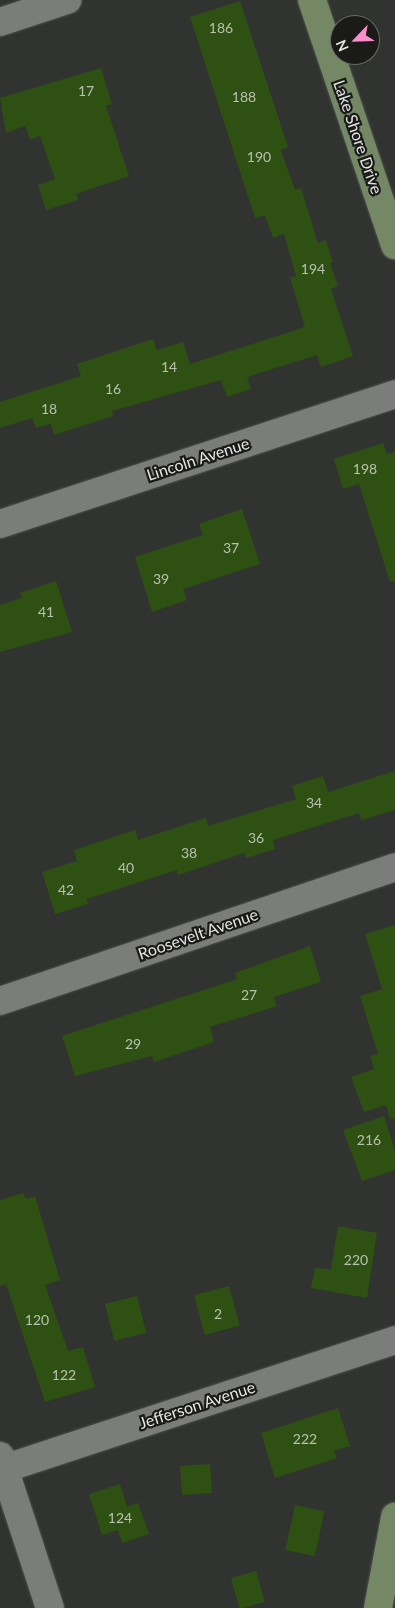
<!DOCTYPE html>
<html>
<head>
<meta charset="utf-8">
<style>
  body { margin:0 }
  #map { position:relative; width:395px; height:1608px; overflow:hidden; background:#313330; font-family:Lato,sans-serif }
  div>[style] { position:absolute }
  [style*='--x'] { left:calc(var(--x)*1px); top:calc(var(--y)*1px); width:calc(var(--w)*1px); rotate:calc(var(--a)*1deg) }
  .building>* { inset:0; background:#2f5013; transform-origin:0 0 }
  .roads { filter:drop-shadow(0 0 1px #4e4f4d) drop-shadow(0 0 1px #4e4f4d) }
  .street>* { height:28px; margin:-14px; padding:0 14px; transform-origin:14px; border-radius:14px; background:#7b7d7a }
  .secondary>* { height:28px; margin:-14px; padding:0 14px; transform-origin:14px; border-radius:14px; background:#748866 }
  span { translate:-50% -50%; white-space:nowrap; text-align:center; line-height:1.15; -webkit-text-stroke:4.5px #1a1a19; paint-order:stroke }
  .number-label { font-size:14px; color:#b8c0b0 }
  .number-label span { -webkit-text-stroke-width:0 }
  .street-label { font-size:16px; color:#e5e6e5 }
  .north { position:absolute; left:330px; top:15px; width:50px; height:50px; box-sizing:border-box; background:#1a1a19; border:1px solid #6b6c6b; border-radius:50%; rotate:246deg; font-size:14px; font-weight:700; line-height:20px; text-align:center; color:#e5e6e5 }
  .north::after { content:''; display:block; margin:auto; width:18px; height:22px; background:#f98fc8; clip-path:polygon(50% 0,100% 100%,50% 72%,0 100%) }
</style>
</head>
<body>
<div id="map">
  <div class="building">
    <div style="clip-path:polygon(240px 1px,288px 147px,281px 150px,295px 190px,301px 188px,318px 243px,326px 240px,333px 262px,330px 263px,338px 286px,331px 289px,353px 356px,321px 367px,317px 355px,247px 377px,251px 389px,227px 397px,221px 380px,112px 411px,113px 416px,54px 435px,51px 424px,36px 428px,32px 418px,0 428px,0 402px,81px 376px,77px 364px,153px 339px,157px 350px,183px 342px,190px 364px,305px 327px,290px 278px,296px 276px,284px 234px,273px 238px,265px 215px,255px 218px,190px 17px)"></div>
    <div style="clip-path:polygon(101px 68px,112px 104px,106px 106px,129px 176px,76px 194px,78px 200px,46px 210px,38px 185px,55px 179px,40px 136px,30px 140px,25px 126px,6px 133px,0 98px)"></div>
    <div style="clip-path:polygon(383px 443px,387px 454px,395px 452px,395px 581px,390px 582px,359px 484px,343px 489px,334px 459px)"></div>
    <div style="clip-path:polygon(242px 509px,260px 564px,183px 589px,187px 600px,152px 612px,135px 557px,203px 535px,199px 524px)"></div>
    <div style="clip-path:polygon(56px 581px,72px 632px,0 652px,0 605px,22px 598px,20px 593px)"></div>
    <div style="clip-path:polygon(395px 771px,395px 810px,361px 820px,359px 813px,273px 840px,275px 849px,246px 858px,244px 853px,178px 875px,177px 870px,87px 899px,88px 904px,55px 914px,42px 872px,77px 861px,74px 850px,135px 830px,138px 840px,206px 818px,208px 826px,296px 799px,292px 786px,323px 776px,328px 792px)"></div>
    <div style="clip-path:polygon(395px 925px,395px 1118px,390px 1119px,386px 1105px,364px 1112px,351px 1077px,374px 1069px,370px 1056px,378px 1054px,360px 996px,382px 989px,365px 934px)"></div>
    <div style="clip-path:polygon(310px 946px,321px 982px,274px 997px,277px 1006px,210px 1027px,214px 1042px,154px 1062px,152px 1056px,75px 1076px,62px 1036px,222px 984px,237px 979px,235px 973px)"></div>
    <div style="clip-path:polygon(384px 1116px,395px 1151px,395px 1170px,362px 1181px,343px 1130px)"></div>
    <div style="clip-path:polygon(23px 1193px,26px 1199px,35px 1196px,60px 1280px,45px 1285px,68px 1351px,83px 1347px,95px 1387px,45px 1402px,6px 1284px,0 1286px,0 1200px)"></div>
    <div style="clip-path:polygon(338px 1226px,377px 1233px,367px 1298px,311px 1288px,315px 1268px,331px 1269px)"></div>
    <div style="left:229px;top:1286px;width:41px;height:36px;rotate:75deg"></div>
    <div style="left:137px;top:1296px;width:38px;height:33px;rotate:76deg"></div>
    <div style="clip-path:polygon(338px 1408px,350px 1446px,334px 1451px,337px 1458px,275px 1478px,261px 1433px)"></div>
    <div style="left:210px;top:1464px;width:29px;height:30px;rotate:86deg"></div>
    <div style="clip-path:polygon(120px 1484px,127px 1507px,138px 1503px,149px 1534px,122px 1543px,118px 1530px,102px 1535px,89px 1494px)"></div>
    <div style="left:295px;top:1505px;width:30px;height:46px;rotate:12deg"></div>
    <div style="left:256px;top:1571px;width:32px;height:26px;rotate:74deg"></div>
  </div>
  <div class="roads">
    <div class="street">
      <div style="--x:0;--y:22;--w:71;--a:-18.2"></div>
      <div style="--x:0;--y:524;--w:416;--a:-18.2"></div>
      <div style="--x:0;--y:1001;--w:417;--a:-18.7"></div>
      <div style="--x:0;--y:1456;--w:160;--a:71.8"></div>
      <div style="--x:0;--y:1470;--w:416;--a:-18.2"></div>
    </div>
    <div class="secondary">
      <div style="--x:312;--y:0;--w:259;--a:71.3"></div>
      <div style="--x:378;--y:1608;--w:93;--a:-79.4"></div>
    </div>
  </div>
  <div class="number-label">
    <span style="left:221px;top:28px">186</span>
    <span style="left:86px;top:91px">17</span>
    <span style="left:244px;top:97px">188</span>
    <span style="left:259px;top:157px">190</span>
    <span style="left:313px;top:269px">194</span>
    <span style="left:169px;top:367px">14</span>
    <span style="left:113px;top:389px">16</span>
    <span style="left:49px;top:409px">18</span>
    <span style="left:365px;top:469px">198</span>
    <span style="left:231px;top:548px">37</span>
    <span style="left:161px;top:579px">39</span>
    <span style="left:46px;top:612px">41</span>
    <span style="left:314px;top:803px">34</span>
    <span style="left:256px;top:838px">36</span>
    <span style="left:189px;top:853px">38</span>
    <span style="left:126px;top:868px">40</span>
    <span style="left:66px;top:890px">42</span>
    <span style="left:249px;top:995px">27</span>
    <span style="left:133px;top:1044px">29</span>
    <span style="left:369px;top:1140px">216</span>
    <span style="left:356px;top:1260px">220</span>
    <span style="left:218px;top:1314px">2</span>
    <span style="left:37px;top:1320px">120</span>
    <span style="left:64px;top:1375px">122</span>
    <span style="left:305px;top:1439px">222</span>
    <span style="left:120px;top:1518px">124</span>
  </div>
  <div class="street-label">
    <span style="left:358px;top:137px;rotate:71deg">Lake Shore Drive</span>
    <span style="left:198px;top:459px;rotate:-18deg">Lincoln Avenue</span>
    <span style="left:198px;top:934px;rotate:-19deg">Roosevelt Avenue</span>
    <span style="left:197px;top:1405px;rotate:-18deg">Jefferson Avenue</span>
  </div>
  <div class="north">N</div>
</div>
</body>
</html>
